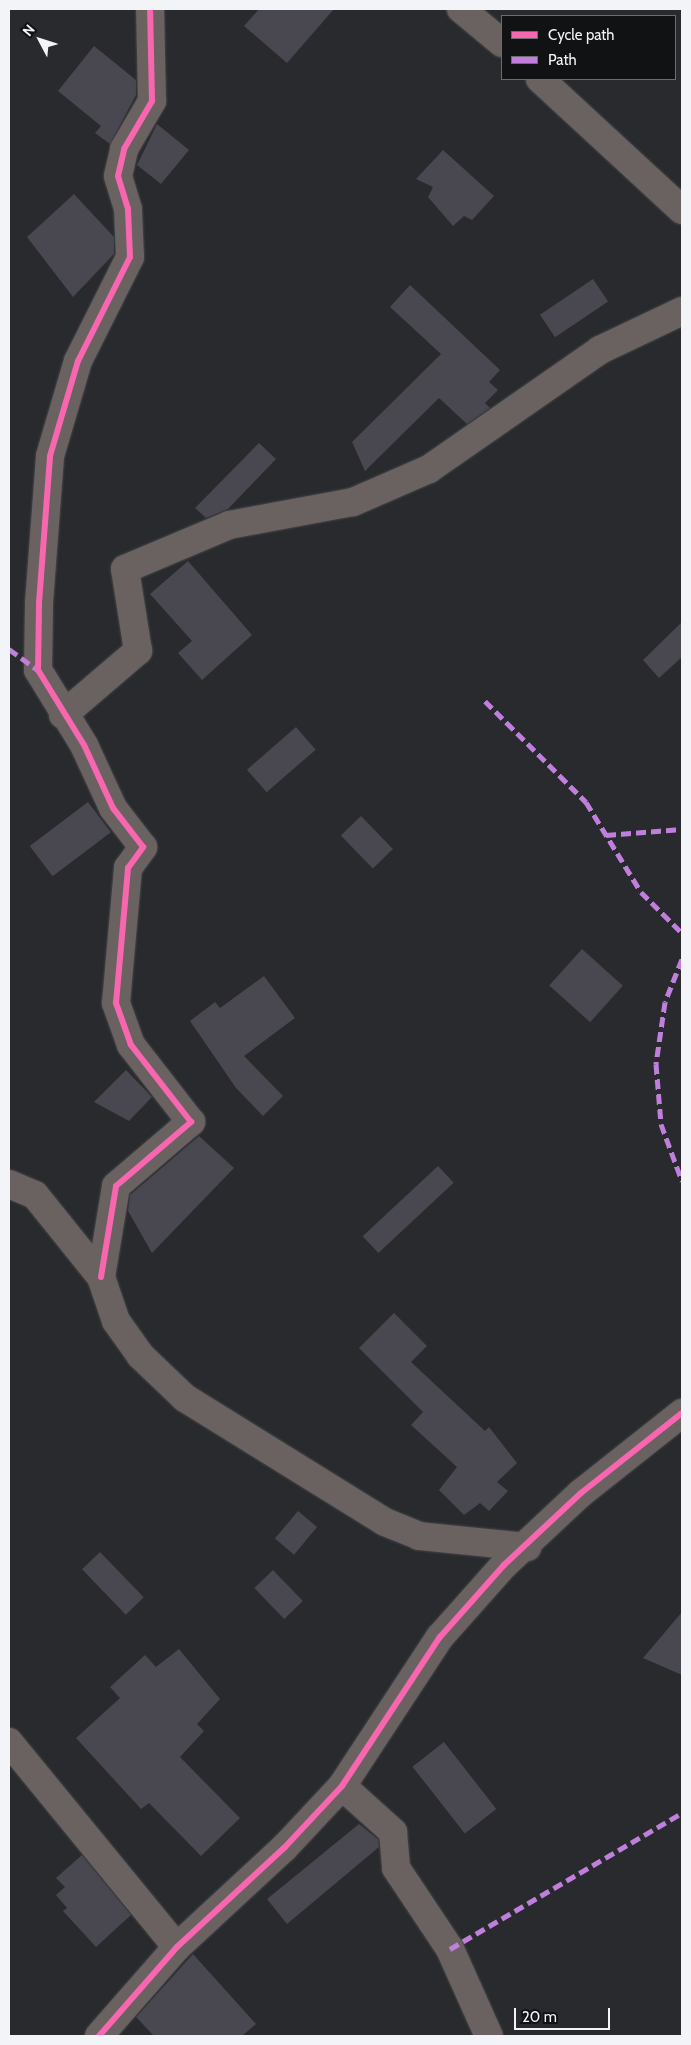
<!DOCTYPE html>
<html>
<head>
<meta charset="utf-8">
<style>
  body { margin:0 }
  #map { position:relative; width:691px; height:2045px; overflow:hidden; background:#282a2d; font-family:Cabin,sans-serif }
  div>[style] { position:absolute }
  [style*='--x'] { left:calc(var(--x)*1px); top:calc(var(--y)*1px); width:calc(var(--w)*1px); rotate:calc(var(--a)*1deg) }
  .building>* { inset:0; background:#49474f; transform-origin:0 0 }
  .roads { filter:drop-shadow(0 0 1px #454649) drop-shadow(0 0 1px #454649) }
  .minor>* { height:28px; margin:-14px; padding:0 14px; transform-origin:14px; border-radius:14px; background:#6a6161 }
  .quiet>* { height:5px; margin-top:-2.5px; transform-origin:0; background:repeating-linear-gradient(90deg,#c07fdc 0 10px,transparent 0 15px) }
  .cycleway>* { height:6px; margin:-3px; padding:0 3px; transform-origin:3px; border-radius:3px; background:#f766af }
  span { translate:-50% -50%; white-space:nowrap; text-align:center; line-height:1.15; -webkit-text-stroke:5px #111214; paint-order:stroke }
  .frame { position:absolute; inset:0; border:10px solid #f3f4f8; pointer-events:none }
  .legend { position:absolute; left:501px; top:15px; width:175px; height:65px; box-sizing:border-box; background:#111214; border:1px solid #6b6c6f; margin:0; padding:6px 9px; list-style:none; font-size:15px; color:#f3f4f8 }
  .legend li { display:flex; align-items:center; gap:10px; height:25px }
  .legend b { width:25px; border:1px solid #6b6c6f }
  .north { position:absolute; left:15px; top:15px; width:50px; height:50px; -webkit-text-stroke:4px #111214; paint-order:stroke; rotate:310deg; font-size:14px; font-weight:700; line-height:20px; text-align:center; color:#f3f4f8 }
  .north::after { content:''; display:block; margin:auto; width:18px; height:22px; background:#f3f4f8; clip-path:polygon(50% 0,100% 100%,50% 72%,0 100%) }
  .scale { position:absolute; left:514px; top:2008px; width:96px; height:22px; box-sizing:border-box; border:2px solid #f3f4f8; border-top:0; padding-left:6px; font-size:15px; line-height:18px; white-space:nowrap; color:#f3f4f8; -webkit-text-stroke:4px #111214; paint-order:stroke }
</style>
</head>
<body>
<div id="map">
  <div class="building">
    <div style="clip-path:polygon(259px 9px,334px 9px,287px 63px,244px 26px)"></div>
    <div style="clip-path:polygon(94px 46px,136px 80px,136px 95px,110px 144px,95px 133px,101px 126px,58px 91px)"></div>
    <div style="clip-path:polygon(157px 124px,189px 150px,161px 184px,137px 165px)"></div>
    <div style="clip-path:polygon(443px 150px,494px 196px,472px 220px,464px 216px,453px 226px,428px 197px,433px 187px,416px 179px)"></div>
    <div style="clip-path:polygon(74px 194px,114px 237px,114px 254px,73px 297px,27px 237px)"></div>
    <div style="left:593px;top:279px;width:27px;height:64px;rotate:56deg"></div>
    <div style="clip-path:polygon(410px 285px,500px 370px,489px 382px,498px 390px,485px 403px,490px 408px,467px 424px,439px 398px,365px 471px,352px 442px,441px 354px,390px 307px)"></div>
    <div style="clip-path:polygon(259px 443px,276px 459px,228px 509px,206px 518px,195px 508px)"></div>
    <div style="clip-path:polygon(188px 561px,252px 635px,202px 680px,178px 653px,192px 641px,150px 594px)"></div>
    <div style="clip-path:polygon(682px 622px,682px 657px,659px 678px,643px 660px)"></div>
    <div style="left:296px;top:727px;width:30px;height:65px;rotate:49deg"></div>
    <div style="left:88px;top:802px;width:38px;height:73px;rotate:53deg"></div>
    <div style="left:361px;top:816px;width:46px;height:28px;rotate:46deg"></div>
    <div style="left:582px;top:949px;width:55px;height:49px;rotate:42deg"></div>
    <div style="clip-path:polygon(264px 976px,295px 1018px,244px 1056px,283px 1096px,263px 1116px,236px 1088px,190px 1021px,215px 1002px,220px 1008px)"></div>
    <div style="clip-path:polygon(126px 1070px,152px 1097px,129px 1121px,94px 1102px)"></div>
    <div style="clip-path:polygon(199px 1136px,234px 1168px,152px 1253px,128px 1211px,130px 1195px)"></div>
    <div style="left:438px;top:1166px;width:23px;height:103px;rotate:47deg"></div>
    <div style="clip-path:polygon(394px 1313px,427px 1346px,411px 1362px,485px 1431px,489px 1427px,517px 1463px,497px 1482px,508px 1491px,489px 1511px,480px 1503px,464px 1515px,439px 1490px,457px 1467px,411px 1425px,423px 1412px,359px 1348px)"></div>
    <div style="left:298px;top:1511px;width:25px;height:36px;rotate:40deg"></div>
    <div style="left:100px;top:1552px;width:63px;height:25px;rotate:46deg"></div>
    <div style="left:273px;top:1570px;width:43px;height:26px;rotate:46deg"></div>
    <div style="clip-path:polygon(682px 1612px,682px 1675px,643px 1658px)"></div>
    <div style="clip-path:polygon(179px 1649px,220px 1699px,197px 1724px,204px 1731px,180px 1757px,240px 1818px,201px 1856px,149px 1803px,141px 1809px,76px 1738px,120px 1698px,110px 1687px,145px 1655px,156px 1667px)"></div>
    <div style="left:444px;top:1742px;width:85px;height:40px;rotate:52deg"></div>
    <div style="clip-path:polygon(359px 1824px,378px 1839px,379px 1847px,287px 1924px,267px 1899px)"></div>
    <div style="clip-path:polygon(82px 1855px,131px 1915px,96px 1947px,63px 1911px,67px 1908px,56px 1895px,65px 1887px,56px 1878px)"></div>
    <div style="clip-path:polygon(193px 1954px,256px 2024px,242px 2036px,154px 2036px,136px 2017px)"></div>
  </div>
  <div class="roads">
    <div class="minor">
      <div style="--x:461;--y:9;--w:53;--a:39.7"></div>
      <div style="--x:540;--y:79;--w:193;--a:42.7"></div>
      <div style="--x:63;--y:715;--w:99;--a:-40.5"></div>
      <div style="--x:138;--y:651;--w:83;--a:-99"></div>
      <div style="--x:125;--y:569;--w:113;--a:-22.9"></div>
      <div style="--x:229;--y:525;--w:126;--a:-10.5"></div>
      <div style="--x:353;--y:502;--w:83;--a:-23.5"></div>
      <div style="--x:429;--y:469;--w:208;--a:-34.8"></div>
      <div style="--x:600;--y:350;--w:91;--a:-25.4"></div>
      <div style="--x:9;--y:1184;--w:28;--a:23"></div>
      <div style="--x:35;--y:1195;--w:105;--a:51.2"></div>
      <div style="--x:101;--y:1277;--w:46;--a:71.2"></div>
      <div style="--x:116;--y:1321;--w:43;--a:54.5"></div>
      <div style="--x:141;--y:1356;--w:61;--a:43.7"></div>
      <div style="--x:185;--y:1398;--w:235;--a:31.8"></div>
      <div style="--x:385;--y:1522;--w:37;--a:22"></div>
      <div style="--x:419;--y:1536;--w:109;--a:5.8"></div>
      <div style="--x:101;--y:1277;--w:92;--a:-80.6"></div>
      <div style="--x:116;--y:1186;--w:99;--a:-40.5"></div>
      <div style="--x:191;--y:1122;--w:98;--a:-127.9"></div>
      <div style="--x:131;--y:1045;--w:45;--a:-109.7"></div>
      <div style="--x:116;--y:1003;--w:136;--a:-84.9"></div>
      <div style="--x:128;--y:868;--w:26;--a:-54"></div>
      <div style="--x:143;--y:847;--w:49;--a:-127.6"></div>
      <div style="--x:113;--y:808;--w:69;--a:-114.7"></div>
      <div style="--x:84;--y:745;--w:88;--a:-121.5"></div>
      <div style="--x:38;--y:670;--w:67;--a:-89.1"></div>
      <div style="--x:39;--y:603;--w:147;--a:-85.7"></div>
      <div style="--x:50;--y:456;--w:99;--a:-73.6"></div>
      <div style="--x:78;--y:361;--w:116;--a:-63.4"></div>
      <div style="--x:130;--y:257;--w:48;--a:-92.4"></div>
      <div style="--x:128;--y:209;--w:34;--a:-107"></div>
      <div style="--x:118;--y:176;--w:28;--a:-77"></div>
      <div style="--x:124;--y:149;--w:56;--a:-59.7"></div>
      <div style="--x:152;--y:101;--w:92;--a:-91.2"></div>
      <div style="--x:9;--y:1742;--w:265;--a:50.7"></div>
      <div style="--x:342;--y:1786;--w:69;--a:42"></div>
      <div style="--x:393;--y:1832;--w:36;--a:85"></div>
      <div style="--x:396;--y:1868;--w:97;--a:56.3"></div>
      <div style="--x:450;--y:1949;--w:95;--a:65.9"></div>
      <div style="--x:99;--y:2036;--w:118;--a:-48.8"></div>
      <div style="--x:177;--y:1947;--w:146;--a:-42.8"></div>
      <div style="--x:284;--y:1848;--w:85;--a:-46.9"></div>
      <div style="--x:342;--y:1786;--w:178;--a:-56.7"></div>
      <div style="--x:440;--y:1637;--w:96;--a:-48.4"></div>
      <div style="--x:504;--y:1565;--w:105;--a:-43.1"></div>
      <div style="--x:581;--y:1493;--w:129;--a:-38.4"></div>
    </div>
  </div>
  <div class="quiet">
    <div style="--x:9;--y:649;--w:36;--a:36"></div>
    <div style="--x:485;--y:701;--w:143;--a:45"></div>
    <div style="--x:586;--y:802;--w:105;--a:58.6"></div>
    <div style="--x:641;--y:892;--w:58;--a:45"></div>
    <div style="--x:606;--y:835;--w:76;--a:-4.5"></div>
    <div style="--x:682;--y:959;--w:46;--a:111.6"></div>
    <div style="--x:665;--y:1002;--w:63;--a:98.3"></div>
    <div style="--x:656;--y:1064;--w:60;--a:85.2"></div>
    <div style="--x:661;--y:1124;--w:61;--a:69.8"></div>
    <div style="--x:450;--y:1949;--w:269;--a:-30.4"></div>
  </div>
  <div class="cycleway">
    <div style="--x:101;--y:1277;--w:92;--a:-80.6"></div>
    <div style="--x:116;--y:1186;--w:99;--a:-40.5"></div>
    <div style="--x:191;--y:1122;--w:98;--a:-127.9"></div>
    <div style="--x:131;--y:1045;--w:45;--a:-109.7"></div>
    <div style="--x:116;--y:1003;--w:136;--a:-84.9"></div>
    <div style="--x:128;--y:868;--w:26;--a:-54"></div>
    <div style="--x:143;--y:847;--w:49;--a:-127.6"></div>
    <div style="--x:113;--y:808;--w:69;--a:-114.7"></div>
    <div style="--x:84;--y:745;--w:88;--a:-121.5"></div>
    <div style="--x:38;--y:670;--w:67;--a:-89.1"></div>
    <div style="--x:39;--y:603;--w:147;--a:-85.7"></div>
    <div style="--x:50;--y:456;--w:99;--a:-73.6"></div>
    <div style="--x:78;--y:361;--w:116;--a:-63.4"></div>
    <div style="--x:130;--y:257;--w:48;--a:-92.4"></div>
    <div style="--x:128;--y:209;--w:34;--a:-107"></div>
    <div style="--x:118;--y:176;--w:28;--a:-77"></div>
    <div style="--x:124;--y:149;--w:56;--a:-59.7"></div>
    <div style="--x:152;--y:101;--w:92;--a:-91.2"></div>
    <div style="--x:99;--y:2036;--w:118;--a:-48.8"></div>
    <div style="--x:177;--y:1947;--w:146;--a:-42.8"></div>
    <div style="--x:284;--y:1848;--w:85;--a:-46.9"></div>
    <div style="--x:342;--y:1786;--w:178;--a:-56.7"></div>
    <div style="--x:440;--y:1637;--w:96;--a:-48.4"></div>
    <div style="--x:504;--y:1565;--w:105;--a:-43.1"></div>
    <div style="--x:581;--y:1493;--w:129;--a:-38.4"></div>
  </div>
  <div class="frame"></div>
  <ul class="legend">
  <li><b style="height:6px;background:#f766af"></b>Cycle path</li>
  <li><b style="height:6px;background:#c07fdc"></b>Path</li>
  </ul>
  <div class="north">N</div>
  <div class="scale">20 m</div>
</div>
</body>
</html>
